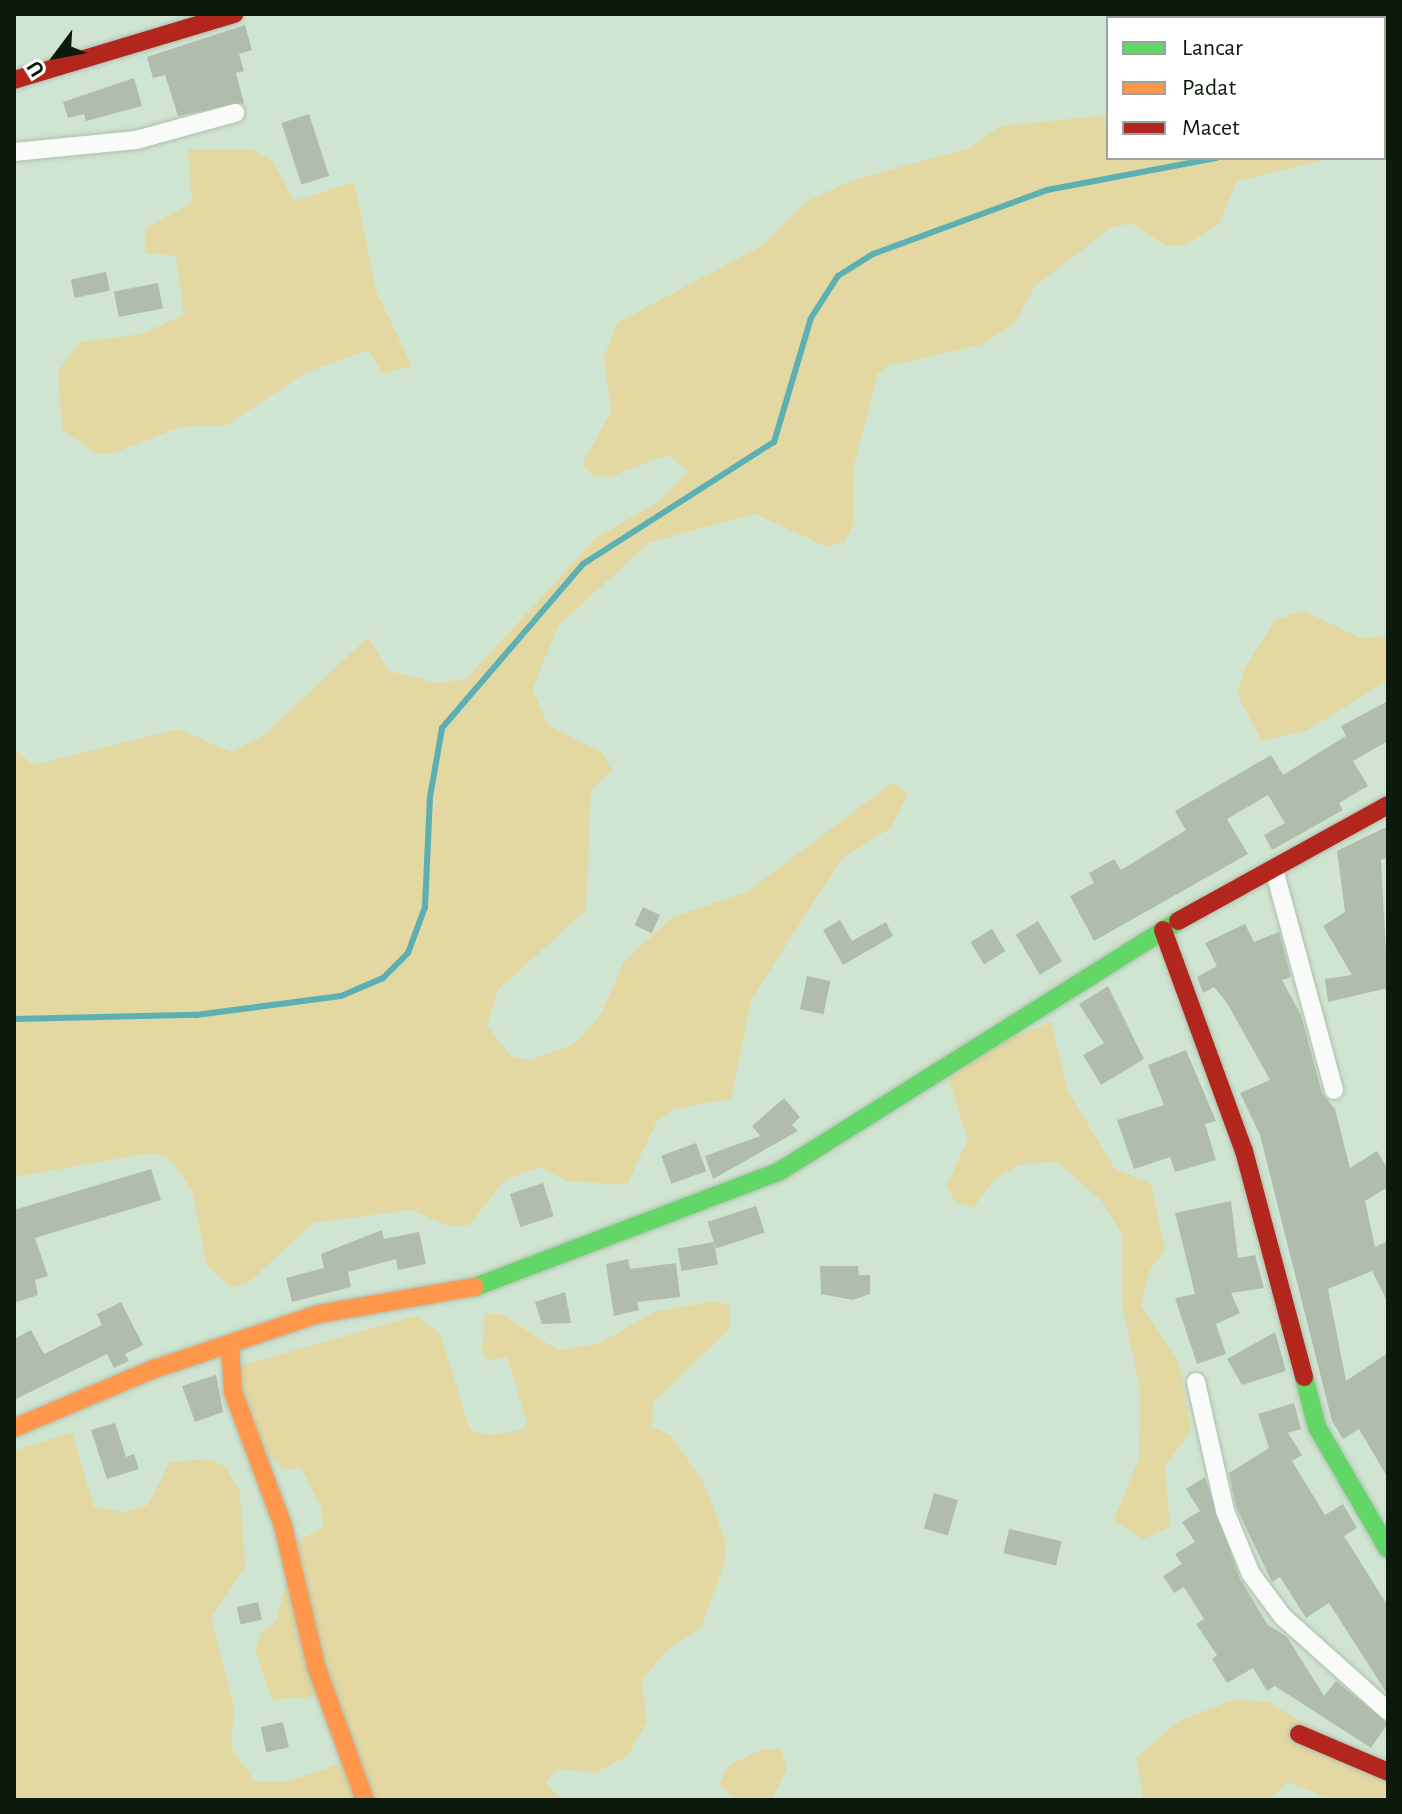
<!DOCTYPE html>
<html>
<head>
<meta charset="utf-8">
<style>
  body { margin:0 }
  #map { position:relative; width:1402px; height:1814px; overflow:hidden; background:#d0e5d1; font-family:"Alegreya Sans",sans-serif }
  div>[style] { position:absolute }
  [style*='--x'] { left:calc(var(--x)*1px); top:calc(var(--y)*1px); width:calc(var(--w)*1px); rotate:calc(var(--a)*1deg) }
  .green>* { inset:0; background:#e3d8a2 }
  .stream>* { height:6px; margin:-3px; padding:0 3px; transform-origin:3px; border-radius:3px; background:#5cb0b4 }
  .building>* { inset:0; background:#b1bdac; transform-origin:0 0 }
  .roads { filter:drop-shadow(0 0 2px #aebeae) drop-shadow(0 0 2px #aebeae) }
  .street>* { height:18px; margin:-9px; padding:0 9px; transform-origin:9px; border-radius:9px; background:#f8fbf8 }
  .fast>* { height:18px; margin:-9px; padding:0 9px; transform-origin:9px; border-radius:9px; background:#63d668 }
  .slow>* { height:18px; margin:-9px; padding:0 9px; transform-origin:9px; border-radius:9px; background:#ff974d }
  .jam>* { height:18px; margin:-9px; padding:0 9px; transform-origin:9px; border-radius:9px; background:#b3261e }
  span { translate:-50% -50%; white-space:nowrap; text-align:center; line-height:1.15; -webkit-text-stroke:6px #fff; paint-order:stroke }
  .frame { position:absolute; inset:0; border:16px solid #0c1a0d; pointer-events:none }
  .legend { position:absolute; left:1106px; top:16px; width:280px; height:144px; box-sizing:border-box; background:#fff; border:2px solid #9ea39e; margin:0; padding:10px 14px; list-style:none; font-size:24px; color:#0c1a0d }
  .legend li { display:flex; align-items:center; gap:16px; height:40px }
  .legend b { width:40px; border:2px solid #9ea39e }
  .north { position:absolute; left:16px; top:16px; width:80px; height:80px; -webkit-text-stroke:6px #fff; paint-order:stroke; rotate:238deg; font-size:22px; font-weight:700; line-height:32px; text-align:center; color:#0c1a0d }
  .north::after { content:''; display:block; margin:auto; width:28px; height:36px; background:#0c1a0d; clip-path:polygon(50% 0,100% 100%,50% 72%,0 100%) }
</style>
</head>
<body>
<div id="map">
  <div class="green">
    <div style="clip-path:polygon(1108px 115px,1108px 158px,1331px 158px,1237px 181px,1219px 224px,1185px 245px,1165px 245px,1131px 223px,1111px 228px,1035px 286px,1015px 323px,981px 345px,887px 366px,878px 373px,854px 465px,853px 524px,845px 542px,827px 547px,755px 514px,650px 542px,559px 625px,532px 690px,549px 726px,602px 752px,612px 770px,591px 790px,586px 910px,498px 990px,487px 1026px,511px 1056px,529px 1060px,574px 1044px,600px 1016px,624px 962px,671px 918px,747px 892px,893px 782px,908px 794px,891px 828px,842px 858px,751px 1000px,731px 1099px,674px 1109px,657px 1121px,627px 1185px,567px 1181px,540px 1167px,506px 1179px,469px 1225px,449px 1226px,411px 1210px,313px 1223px,249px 1282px,231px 1288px,207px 1266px,192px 1191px,169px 1158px,151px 1153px,14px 1177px,14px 749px,34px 765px,179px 729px,231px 752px,264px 735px,368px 637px,389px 671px,436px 683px,466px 679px,596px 538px,658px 502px,688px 472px,668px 455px,610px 477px,593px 476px,582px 464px,611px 412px,604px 357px,617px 323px,763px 245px,806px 202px,850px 181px,969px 148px,1001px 126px)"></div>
    <div style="clip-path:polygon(188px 149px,251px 149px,273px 161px,294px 201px,354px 182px,376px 291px,412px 366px,383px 374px,368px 350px,305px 373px,227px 425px,180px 427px,114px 453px,95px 453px,62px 430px,58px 372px,79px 342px,141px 334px,184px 315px,176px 256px,145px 253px,145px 228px,192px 203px)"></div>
    <div style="clip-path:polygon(1304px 611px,1360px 638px,1388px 636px,1388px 680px,1308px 730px,1262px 741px,1237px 694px,1245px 668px,1275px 620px)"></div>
    <div style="clip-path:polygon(1051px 1022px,1068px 1091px,1115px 1169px,1151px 1184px,1165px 1250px,1149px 1272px,1141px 1306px,1179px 1362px,1191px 1431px,1165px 1466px,1170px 1527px,1143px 1539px,1114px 1520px,1139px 1458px,1140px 1389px,1122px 1305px,1122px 1234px,1101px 1200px,1057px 1162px,1019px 1165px,996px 1178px,973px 1208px,955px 1201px,946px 1186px,968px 1140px,949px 1080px,981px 1051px)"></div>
    <div style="clip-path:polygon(708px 1302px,729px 1304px,730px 1328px,653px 1403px,652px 1427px,671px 1435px,705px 1485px,726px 1544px,724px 1563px,702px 1627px,667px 1650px,641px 1681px,647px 1721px,628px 1756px,595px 1773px,557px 1769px,546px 1782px,562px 1800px,14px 1800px,14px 1451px,72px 1432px,94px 1507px,123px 1512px,148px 1505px,170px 1462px,207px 1459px,225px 1466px,240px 1492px,245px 1567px,211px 1617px,234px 1708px,231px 1748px,255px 1781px,288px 1781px,341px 1764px,316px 1696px,272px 1700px,255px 1651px,261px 1632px,277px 1620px,297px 1542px,323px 1527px,321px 1508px,301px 1468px,283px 1470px,251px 1432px,232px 1368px,416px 1316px,440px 1333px,470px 1430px,489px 1435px,522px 1430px,527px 1421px,507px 1357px,487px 1361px,482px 1351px,485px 1313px,503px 1315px,558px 1350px,600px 1343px,654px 1312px)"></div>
    <div style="clip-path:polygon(1236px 1699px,1268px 1702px,1356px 1753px,1388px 1776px,1388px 1800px,1332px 1800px,1288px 1782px,1269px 1800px,1144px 1800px,1136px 1758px,1179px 1721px)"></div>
    <div style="clip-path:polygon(762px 1749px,781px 1749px,787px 1768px,772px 1800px,721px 1800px,731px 1797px,719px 1783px,729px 1765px)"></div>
  </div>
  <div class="stream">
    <div style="--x:1384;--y:142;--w:4;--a:14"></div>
    <div style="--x:14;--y:1019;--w:182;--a:-1.3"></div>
    <div style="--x:196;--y:1015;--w:146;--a:-7.5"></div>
    <div style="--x:341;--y:996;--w:46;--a:-23.2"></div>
    <div style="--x:383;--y:978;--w:35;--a:-45"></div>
    <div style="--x:408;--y:953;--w:49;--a:-69.7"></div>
    <div style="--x:425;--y:907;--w:110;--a:-87.4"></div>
    <div style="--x:430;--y:797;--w:70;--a:-80.1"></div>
    <div style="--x:442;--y:728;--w:216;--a:-49.3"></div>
    <div style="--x:583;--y:564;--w:227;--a:-32.6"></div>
    <div style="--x:774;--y:442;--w:129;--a:-73.4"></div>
    <div style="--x:811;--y:318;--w:50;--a:-57.3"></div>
    <div style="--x:838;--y:276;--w:41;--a:-32.2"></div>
    <div style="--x:873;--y:254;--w:185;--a:-20.2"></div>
    <div style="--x:1047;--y:190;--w:172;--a:-10.7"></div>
  </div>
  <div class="building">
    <div style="clip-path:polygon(245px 25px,252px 50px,239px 54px,244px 71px,236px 73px,244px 103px,178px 116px,165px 75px,153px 78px,147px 57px)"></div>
    <div style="clip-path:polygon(134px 78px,142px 106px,86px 121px,84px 114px,68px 118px,63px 102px)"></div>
    <div style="left:309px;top:114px;width:65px;height:29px;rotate:72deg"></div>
    <div style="left:106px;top:272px;width:19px;height:36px;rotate:78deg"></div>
    <div style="left:158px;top:283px;width:26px;height:45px;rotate:79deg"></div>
    <div style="clip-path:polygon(1388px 701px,1388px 741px,1353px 761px,1368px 786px,1339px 803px,1343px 810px,1272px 850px,1264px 835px,1285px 823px,1268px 795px,1227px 819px,1248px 854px,1094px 941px,1070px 896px,1094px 883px,1089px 873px,1114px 859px,1121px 870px,1186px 830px,1175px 811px,1271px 755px,1283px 775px,1346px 736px,1341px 726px)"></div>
    <div style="clip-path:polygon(1388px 826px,1388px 857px,1381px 860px,1388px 988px,1328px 1002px,1325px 979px,1352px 975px,1323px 926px,1345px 912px,1337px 851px)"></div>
    <div style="left:643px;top:907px;width:19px;height:20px;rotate:25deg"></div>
    <div style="clip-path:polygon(840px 920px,852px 941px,886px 922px,893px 936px,843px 965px,823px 930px)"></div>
    <div style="left:1038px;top:921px;width:47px;height:26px;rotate:59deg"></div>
    <div style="clip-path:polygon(1245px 924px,1254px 942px,1279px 932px,1291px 977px,1282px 980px,1301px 1015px,1322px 1093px,1335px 1109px,1350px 1168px,1377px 1151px,1388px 1169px,1388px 1187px,1365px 1201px,1375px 1247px,1388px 1241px,1388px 1303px,1372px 1271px,1328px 1289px,1346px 1381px,1388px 1353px,1388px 1478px,1359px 1429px,1343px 1439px,1332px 1421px,1260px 1135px,1240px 1093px,1270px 1080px,1227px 1003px,1214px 987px,1203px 993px,1197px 977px,1217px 966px,1205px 943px)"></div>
    <div style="left:992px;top:929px;width:26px;height:25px;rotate:59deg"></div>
    <div style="left:807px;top:976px;width:24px;height:34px;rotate:12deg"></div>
    <div style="clip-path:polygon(1108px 986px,1144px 1059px,1101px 1085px,1083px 1055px,1104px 1043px,1079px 1004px)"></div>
    <div style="clip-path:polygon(1186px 1050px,1216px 1121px,1205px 1124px,1216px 1160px,1175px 1172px,1170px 1157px,1134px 1169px,1117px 1120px,1164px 1105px,1148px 1065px)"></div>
    <div style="clip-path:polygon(784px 1098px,800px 1117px,792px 1125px,798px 1131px,713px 1179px,705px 1156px,760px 1136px,752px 1126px)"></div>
    <div style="left:696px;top:1143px;width:30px;height:37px;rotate:70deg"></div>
    <div style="clip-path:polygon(151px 1169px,161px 1200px,35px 1238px,48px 1276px,35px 1280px,38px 1295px,14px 1303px,14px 1210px)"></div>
    <div style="left:543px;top:1183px;width:35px;height:35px;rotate:72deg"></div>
    <div style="clip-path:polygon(1231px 1201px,1238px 1258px,1255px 1255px,1264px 1288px,1231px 1293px,1240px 1313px,1216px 1324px,1226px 1354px,1197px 1364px,1175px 1298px,1195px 1294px,1175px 1213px)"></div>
    <div style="left:756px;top:1206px;width:28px;height:51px;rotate:72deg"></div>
    <div style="clip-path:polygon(382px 1230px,384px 1239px,419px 1232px,426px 1264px,398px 1270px,396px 1259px,348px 1272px,351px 1287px,292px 1302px,286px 1278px,324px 1268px,321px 1254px)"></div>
    <div style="left:714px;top:1242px;width:23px;height:37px;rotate:80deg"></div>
    <div style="clip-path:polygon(628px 1259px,630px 1269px,676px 1263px,680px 1297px,637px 1302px,639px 1310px,614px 1316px,606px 1264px)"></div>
    <div style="clip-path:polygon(820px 1266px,858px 1266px,859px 1275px,870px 1275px,870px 1294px,853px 1300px,821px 1294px)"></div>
    <div style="clip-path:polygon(565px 1292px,571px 1323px,542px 1324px,535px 1302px)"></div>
    <div style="clip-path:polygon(121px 1302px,143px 1345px,125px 1354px,129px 1361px,114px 1368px,107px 1354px,14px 1400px,14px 1339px,31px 1330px,44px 1354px,102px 1325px,97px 1314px)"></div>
    <div style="clip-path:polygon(1275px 1332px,1286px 1371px,1242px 1385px,1227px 1359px)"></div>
    <div style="clip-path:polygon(216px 1375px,223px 1412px,195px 1422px,182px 1386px)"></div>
    <div style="clip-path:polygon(1294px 1403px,1301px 1429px,1288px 1433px,1302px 1455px,1292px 1461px,1325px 1515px,1343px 1504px,1357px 1528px,1344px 1536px,1388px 1606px,1388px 1695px,1329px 1603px,1306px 1618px,1280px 1577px,1272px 1582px,1236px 1507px,1229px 1473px,1269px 1448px,1258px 1414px)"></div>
    <div style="clip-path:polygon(115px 1423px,126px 1457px,134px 1454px,139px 1469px,107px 1479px,91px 1430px)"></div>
    <div style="clip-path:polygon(1205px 1477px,1240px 1579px,1268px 1625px,1287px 1637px,1324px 1696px,1336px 1681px,1388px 1723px,1371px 1748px,1275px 1686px,1267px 1691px,1253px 1668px,1227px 1683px,1212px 1659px,1217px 1655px,1196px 1624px,1204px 1619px,1184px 1587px,1174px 1593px,1163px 1576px,1182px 1564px,1175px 1554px,1195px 1542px,1182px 1522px,1200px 1511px,1186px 1489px)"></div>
    <div style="left:934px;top:1493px;width:25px;height:37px;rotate:16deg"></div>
    <div style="left:1009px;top:1529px;width:54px;height:25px;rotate:13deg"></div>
    <div style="left:258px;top:1602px;width:18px;height:22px;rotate:77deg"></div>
    <div style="left:283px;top:1722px;width:26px;height:23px;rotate:77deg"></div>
  </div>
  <div class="roads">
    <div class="street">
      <div style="--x:14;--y:152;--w:123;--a:-5.6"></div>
      <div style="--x:136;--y:140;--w:103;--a:-15.3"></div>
      <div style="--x:1274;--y:869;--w:229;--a:74.8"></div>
      <div style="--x:1196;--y:1382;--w:132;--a:77.3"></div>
      <div style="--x:1225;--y:1511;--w:68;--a:67.6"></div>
      <div style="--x:1251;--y:1574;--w:54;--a:53.3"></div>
      <div style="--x:1283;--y:1617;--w:141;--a:41.8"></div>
    </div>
    <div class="fast">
      <div style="--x:475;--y:1287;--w:326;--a:-20.8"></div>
      <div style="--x:780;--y:1171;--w:470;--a:-32.1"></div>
      <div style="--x:1304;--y:1377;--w:52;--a:75.4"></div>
      <div style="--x:1317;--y:1427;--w:141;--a:59.8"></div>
    </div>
    <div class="slow">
      <div style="--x:230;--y:1345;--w:47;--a:86.3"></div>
      <div style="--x:233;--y:1392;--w:143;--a:69.5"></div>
      <div style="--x:283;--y:1526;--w:144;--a:76.7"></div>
      <div style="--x:316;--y:1666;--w:143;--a:69.9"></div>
      <div style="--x:14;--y:1428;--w:152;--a:-22.9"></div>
      <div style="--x:154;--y:1369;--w:173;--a:-18.5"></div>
      <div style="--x:318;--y:1314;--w:159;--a:-9.8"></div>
    </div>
    <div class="jam">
      <div style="--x:14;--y:80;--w:230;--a:-16.7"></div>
      <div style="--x:1178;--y:921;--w:240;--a:-28.9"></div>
      <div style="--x:1163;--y:930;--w:235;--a:69.9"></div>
      <div style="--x:1244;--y:1151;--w:234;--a:75.1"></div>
      <div style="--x:1299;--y:1734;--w:97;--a:23.1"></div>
    </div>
  </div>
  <div class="frame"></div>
  <ul class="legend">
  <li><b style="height:10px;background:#63d668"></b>Lancar</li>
  <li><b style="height:10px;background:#ff974d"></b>Padat</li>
  <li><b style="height:10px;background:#b3261e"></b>Macet</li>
  </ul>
  <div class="north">U</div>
</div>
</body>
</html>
